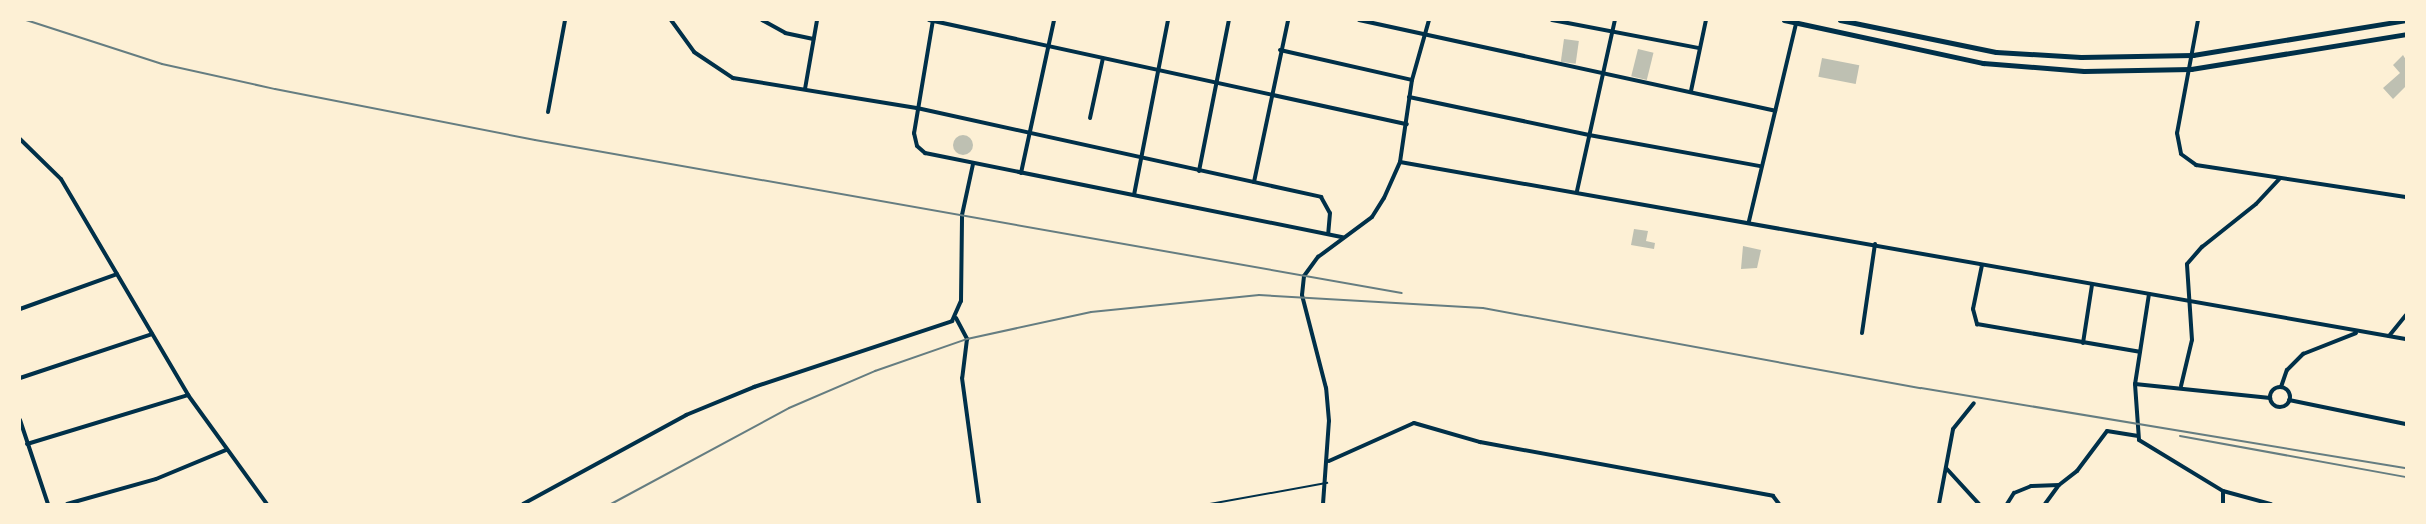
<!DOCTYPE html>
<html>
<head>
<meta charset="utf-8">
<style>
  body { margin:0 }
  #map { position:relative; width:2426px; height:524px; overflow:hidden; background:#fdf0d5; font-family:"Asap Condensed",sans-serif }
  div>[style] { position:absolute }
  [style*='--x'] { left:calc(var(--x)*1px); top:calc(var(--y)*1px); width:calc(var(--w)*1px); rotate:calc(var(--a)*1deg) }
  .building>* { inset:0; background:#bec0b2; transform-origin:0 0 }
  .round { border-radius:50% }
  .service>* { height:1.5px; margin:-0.75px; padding:0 0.75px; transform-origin:0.75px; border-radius:0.75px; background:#003049 }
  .minor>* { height:4px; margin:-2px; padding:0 2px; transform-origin:2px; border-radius:2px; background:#003049 }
  .minor>.ring { margin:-2px; padding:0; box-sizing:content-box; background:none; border:4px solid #003049; border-radius:50% }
  .secondary>* { height:5px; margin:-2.5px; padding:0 2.5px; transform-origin:2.5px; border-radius:2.5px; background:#003049 }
  .rail>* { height:2px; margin:-1px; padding:0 1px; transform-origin:1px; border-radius:1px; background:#657d81 }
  span { translate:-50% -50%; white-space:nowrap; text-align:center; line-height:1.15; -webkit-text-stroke:6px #fdf0d5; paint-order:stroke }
  .frame { position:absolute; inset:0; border:21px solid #fdf0d5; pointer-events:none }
</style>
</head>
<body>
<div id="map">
  <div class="building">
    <div style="left:1564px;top:39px;width:15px;height:23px;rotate:8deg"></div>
    <div style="left:1638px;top:49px;width:16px;height:28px;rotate:14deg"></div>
    <div style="clip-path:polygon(2403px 55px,2406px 60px,2406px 86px,2393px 99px,2383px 88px,2400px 73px,2393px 65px)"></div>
    <div style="left:1822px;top:58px;width:38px;height:19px;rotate:11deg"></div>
    <div class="round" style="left:953px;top:135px;width:20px;height:20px"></div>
    <div style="clip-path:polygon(1634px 229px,1648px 231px,1646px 241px,1655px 243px,1654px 249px,1631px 245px)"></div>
    <div style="clip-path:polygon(1743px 246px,1761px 250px,1757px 268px,1741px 269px)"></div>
  </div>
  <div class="service">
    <div style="--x:1210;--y:504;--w:119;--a:-10.2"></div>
  </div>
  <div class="minor">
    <div style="--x:671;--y:20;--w:39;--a:54"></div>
    <div style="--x:694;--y:52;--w:47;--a:33.7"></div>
    <div style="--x:733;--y:78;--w:186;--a:9.3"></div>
    <div style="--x:917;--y:108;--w:414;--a:12.4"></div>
    <div style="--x:1321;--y:197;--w:18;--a:61"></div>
    <div style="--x:1330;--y:213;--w:21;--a:95"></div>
    <div style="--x:762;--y:20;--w:26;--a:29"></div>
    <div style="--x:785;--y:33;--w:29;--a:12"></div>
    <div style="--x:929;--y:20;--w:489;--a:12.3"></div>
    <div style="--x:933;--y:20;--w:115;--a:99.5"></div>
    <div style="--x:914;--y:133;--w:13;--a:77"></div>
    <div style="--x:917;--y:146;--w:11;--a:41"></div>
    <div style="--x:925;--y:153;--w:426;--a:11.4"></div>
    <div style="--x:1359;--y:20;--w:426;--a:12.3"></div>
    <div style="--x:1552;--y:20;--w:150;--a:10.8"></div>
    <div style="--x:2198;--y:20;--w:115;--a:100.5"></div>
    <div style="--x:2177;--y:133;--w:21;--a:79"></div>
    <div style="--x:2181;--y:154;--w:19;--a:36"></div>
    <div style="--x:2196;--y:165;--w:212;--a:8.7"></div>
    <div style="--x:1280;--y:50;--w:135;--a:12.8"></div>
    <div style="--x:805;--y:89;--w:70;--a:-80.1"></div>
    <div style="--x:1691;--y:91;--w:73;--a:-78.1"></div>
    <div style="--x:1409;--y:97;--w:184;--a:11.9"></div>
    <div style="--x:1589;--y:135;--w:174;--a:10.3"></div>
    <div style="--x:548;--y:112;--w:94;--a:-79.5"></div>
    <div style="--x:1090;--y:118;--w:61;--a:-77.8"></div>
    <div style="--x:20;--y:139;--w:57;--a:44.3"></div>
    <div style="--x:61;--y:179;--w:251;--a:59.5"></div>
    <div style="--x:188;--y:395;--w:135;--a:54.1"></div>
    <div style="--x:1400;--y:162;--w:1021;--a:9.98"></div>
    <div style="--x:1199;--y:171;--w:154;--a:-78.8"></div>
    <div style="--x:1021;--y:173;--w:157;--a:-77.8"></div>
    <div style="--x:1254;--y:182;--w:166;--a:-78.1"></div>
    <div style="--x:1577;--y:191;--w:175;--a:-77.5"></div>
    <div style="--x:1134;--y:195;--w:178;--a:-79"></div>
    <div style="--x:1749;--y:221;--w:207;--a:-76.6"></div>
    <div style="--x:1982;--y:265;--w:45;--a:101.6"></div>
    <div style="--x:1973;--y:309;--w:16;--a:75"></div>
    <div style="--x:1977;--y:324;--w:165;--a:9.7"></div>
    <div style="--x:2149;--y:294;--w:91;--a:98.8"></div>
    <div style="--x:2135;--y:384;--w:56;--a:85.9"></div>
    <div style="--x:2139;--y:440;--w:98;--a:31.3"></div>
    <div style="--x:2223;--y:491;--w:50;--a:15.2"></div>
    <div style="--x:20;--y:309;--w:103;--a:-19.8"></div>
    <div style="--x:956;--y:318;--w:24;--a:62"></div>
    <div style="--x:967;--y:339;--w:39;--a:97"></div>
    <div style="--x:962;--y:378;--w:127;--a:82.3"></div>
    <div style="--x:1862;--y:333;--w:90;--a:-81.7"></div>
    <div style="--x:2389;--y:336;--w:27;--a:-51"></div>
    <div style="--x:2083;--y:343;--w:59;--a:-81.2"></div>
    <div style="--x:20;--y:378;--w:139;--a:-18.4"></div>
    <div style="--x:2135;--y:384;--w:136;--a:5.9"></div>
    <div style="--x:2181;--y:386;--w:47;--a:-76.6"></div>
    <div style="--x:2192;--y:340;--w:76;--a:-93.8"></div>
    <div style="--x:2187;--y:264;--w:23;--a:-49"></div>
    <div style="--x:2202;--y:247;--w:69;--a:-38.5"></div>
    <div style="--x:2256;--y:204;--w:34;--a:-47"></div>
    <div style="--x:2281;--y:387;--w:18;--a:-71"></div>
    <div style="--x:2287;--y:370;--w:23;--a:-45"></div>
    <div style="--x:2303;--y:354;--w:57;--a:-21.6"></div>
    <div class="ring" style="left:2270px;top:387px;width:16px;height:16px"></div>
    <div style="--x:2289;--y:400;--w:119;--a:11.6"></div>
    <div style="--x:20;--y:420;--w:89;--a:71.6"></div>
    <div style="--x:27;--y:444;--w:168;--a:-16.9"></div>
    <div style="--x:1329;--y:461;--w:93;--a:-24.1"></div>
    <div style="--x:1414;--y:423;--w:69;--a:16.1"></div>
    <div style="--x:1480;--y:442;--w:298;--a:10.4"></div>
    <div style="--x:1773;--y:496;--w:10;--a:53"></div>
    <div style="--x:1946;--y:468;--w:49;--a:47.5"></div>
    <div style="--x:67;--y:504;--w:92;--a:-15.7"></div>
    <div style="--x:156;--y:479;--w:76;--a:-22.5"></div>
    <div style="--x:523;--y:504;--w:186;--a:-28.6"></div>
    <div style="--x:686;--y:415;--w:74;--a:-22.4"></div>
    <div style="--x:754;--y:387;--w:209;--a:-18.4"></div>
    <div style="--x:952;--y:321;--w:22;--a:-66"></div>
    <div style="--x:961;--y:301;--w:86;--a:-89.3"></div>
    <div style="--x:962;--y:215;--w:52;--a:-77.8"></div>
    <div style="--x:1323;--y:504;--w:83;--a:-85.9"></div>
    <div style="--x:1329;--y:421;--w:33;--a:-95"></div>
    <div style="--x:1326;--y:388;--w:96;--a:-104.5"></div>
    <div style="--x:1302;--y:295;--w:19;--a:-84"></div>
    <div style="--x:1304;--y:276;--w:24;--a:-54"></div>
    <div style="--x:1318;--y:257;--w:67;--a:-36.5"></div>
    <div style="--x:1372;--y:217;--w:22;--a:-58"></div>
    <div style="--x:1384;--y:198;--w:39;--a:-66"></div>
    <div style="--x:1400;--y:162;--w:83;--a:-81.7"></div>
    <div style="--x:1412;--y:80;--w:62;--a:-74.2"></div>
    <div style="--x:1939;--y:504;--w:76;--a:-79.4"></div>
    <div style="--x:1953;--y:429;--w:33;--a:-51"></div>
    <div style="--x:2007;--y:504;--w:13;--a:-58"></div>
    <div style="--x:2014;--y:493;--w:18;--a:-22"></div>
    <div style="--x:2031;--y:486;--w:28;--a:-2"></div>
    <div style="--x:2059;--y:485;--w:23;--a:-38"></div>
    <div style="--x:2077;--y:471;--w:50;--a:-53.1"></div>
    <div style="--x:2107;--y:431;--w:30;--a:9"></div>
    <div style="--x:2045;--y:504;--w:22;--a:-54"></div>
    <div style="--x:2223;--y:504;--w:13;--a:-90"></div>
  </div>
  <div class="secondary">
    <div style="--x:1784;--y:20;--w:204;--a:12.2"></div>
    <div style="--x:1983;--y:63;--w:101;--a:4.5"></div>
    <div style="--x:2084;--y:71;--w:107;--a:-1.1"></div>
    <div style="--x:2191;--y:69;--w:218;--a:-9.2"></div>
    <div style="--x:1840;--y:20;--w:159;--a:11.6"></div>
    <div style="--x:1996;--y:52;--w:85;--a:3.4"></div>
    <div style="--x:2081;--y:57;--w:112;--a:-1"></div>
    <div style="--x:2193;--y:55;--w:216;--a:-9.3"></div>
  </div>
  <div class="rail">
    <div style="--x:26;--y:20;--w:143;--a:17.9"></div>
    <div style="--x:162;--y:64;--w:116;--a:12.5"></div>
    <div style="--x:275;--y:89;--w:265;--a:11.1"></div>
    <div style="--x:535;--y:140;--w:880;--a:10.01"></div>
    <div style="--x:2180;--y:436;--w:230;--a:10.3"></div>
    <div style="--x:611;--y:504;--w:202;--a:-28.3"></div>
    <div style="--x:789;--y:408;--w:94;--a:-23.3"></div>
    <div style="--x:875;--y:371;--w:97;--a:-19.2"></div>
    <div style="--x:967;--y:339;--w:127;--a:-12.3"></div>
    <div style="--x:1091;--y:312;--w:169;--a:-5.8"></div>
    <div style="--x:1259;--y:295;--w:224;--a:3.3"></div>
    <div style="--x:1483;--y:308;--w:445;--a:10.4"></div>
    <div style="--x:1921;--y:388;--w:492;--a:9.4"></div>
  </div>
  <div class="frame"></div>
</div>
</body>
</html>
